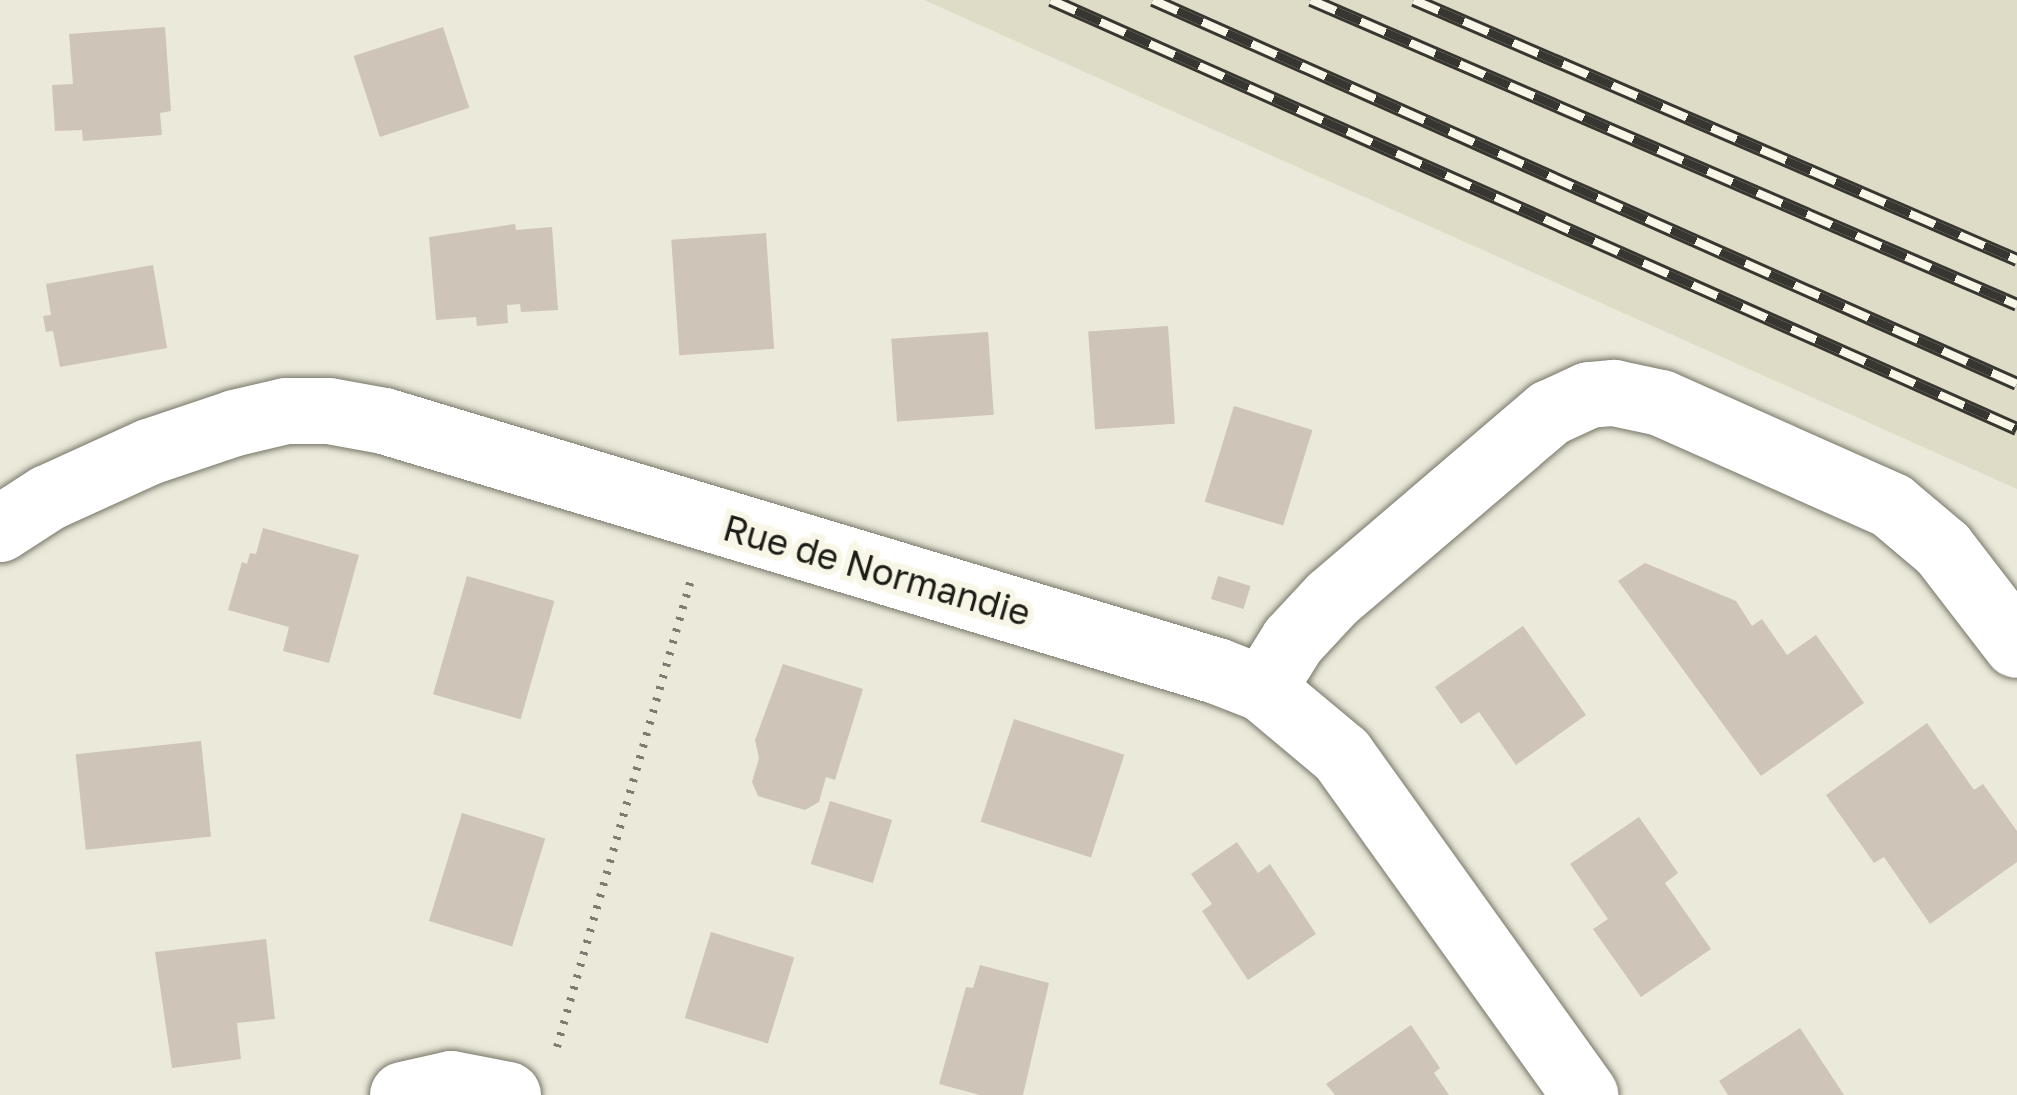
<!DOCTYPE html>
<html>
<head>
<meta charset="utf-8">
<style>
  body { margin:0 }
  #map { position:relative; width:2017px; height:1095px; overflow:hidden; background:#eae9da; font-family:"Golos Text",sans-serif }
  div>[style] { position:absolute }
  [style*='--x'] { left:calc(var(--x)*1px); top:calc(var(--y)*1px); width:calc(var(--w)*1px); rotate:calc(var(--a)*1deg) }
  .built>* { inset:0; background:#dedcc6 }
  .building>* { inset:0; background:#cec4b7; transform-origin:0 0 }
  .path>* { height:8px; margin-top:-4px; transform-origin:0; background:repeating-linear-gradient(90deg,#7d7c72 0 3px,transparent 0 12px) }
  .roads { filter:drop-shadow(0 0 3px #777668) drop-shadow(0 0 3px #777668) }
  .street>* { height:66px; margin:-33px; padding:0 33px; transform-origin:33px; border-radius:33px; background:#fff }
  .rail>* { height:14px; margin-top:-7px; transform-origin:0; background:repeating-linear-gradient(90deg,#f8f7e7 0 27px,#373630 0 54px); box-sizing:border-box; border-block:3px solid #373630 }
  span { translate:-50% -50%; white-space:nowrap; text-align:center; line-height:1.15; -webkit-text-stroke:12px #f8f7e7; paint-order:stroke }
  .street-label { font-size:36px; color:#1d1c17 }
</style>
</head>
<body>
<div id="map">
  <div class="built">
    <div style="clip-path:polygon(924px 0,2017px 0,2017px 489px)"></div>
  </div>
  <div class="building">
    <div style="clip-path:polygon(165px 27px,171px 111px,160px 113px,162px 135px,83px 141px,82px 130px,55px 131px,52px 85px,73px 84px,69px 34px)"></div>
    <div style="left:443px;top:27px;width:85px;height:94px;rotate:72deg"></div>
    <div style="clip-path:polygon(515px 224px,516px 230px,552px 227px,558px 310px,521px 312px,520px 304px,507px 305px,508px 323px,477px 326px,476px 317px,436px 320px,429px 237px)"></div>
    <div style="left:766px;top:233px;width:116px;height:95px;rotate:86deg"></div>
    <div style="clip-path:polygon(153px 265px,167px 348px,60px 367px,53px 331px,46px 332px,43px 316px,51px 315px,46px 284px)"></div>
    <div style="left:1168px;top:326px;width:98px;height:80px;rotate:86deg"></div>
    <div style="left:988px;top:332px;width:83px;height:97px;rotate:86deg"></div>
    <div style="left:1234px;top:406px;width:82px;height:100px;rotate:17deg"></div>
    <div style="clip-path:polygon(263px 528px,359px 555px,329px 663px,283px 651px,289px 627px,228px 610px,242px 562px,247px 564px,250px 553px,256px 554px)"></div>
    <div style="clip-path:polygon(1645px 563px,1736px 601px,1752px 626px,1762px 619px,1787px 655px,1816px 635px,1864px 703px,1761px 776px,1618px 581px)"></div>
    <div style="left:467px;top:576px;width:91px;height:123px;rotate:16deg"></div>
    <div style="left:1218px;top:576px;width:34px;height:24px;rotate:17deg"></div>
    <div style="clip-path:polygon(1523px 626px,1586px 715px,1516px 765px,1479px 712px,1461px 724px,1435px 687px)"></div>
    <div style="clip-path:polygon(783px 664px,863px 689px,835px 780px,826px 777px,819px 802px,805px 810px,758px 796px,752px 782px,759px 758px,755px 740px)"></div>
    <div style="left:1014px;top:719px;width:116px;height:108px;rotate:18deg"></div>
    <div style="clip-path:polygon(1927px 723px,1974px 790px,1983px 784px,2017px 831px,2017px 862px,1930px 924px,1884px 857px,1874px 863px,1826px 795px)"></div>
    <div style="left:201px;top:741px;width:96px;height:126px;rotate:84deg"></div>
    <div style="left:830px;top:801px;width:65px;height:66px;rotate:17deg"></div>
    <div style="left:462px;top:813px;width:87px;height:113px;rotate:17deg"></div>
    <div style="clip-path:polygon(1639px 817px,1678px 873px,1665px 883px,1711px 949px,1641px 997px,1593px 929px,1608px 919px,1570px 864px)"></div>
    <div style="clip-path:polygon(1237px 842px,1258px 873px,1270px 864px,1316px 934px,1248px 980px,1202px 911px,1212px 904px,1191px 874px)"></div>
    <div style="left:711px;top:932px;width:87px;height:90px;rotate:17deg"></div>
    <div style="clip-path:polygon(266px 939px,275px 1019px,237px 1023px,241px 1059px,172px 1068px,155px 952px)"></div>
    <div style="clip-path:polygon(980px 965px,1049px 983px,1023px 1095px,980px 1095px,939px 1084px,966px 987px,973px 988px)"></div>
    <div style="clip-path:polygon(1411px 1025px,1440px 1068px,1434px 1073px,1449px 1095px,1335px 1095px,1326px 1084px)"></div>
    <div style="clip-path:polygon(1800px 1028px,1844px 1095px,1728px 1095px,1719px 1081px)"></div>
  </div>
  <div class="path">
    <div style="--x:557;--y:1047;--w:483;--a:-74"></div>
  </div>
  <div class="roads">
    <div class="street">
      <div style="--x:0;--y:529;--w:57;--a:-32.9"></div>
      <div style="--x:48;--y:498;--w:111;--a:-24.5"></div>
      <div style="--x:149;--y:452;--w:91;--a:-18.6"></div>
      <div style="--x:235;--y:423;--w:52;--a:-13.2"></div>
      <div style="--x:286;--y:411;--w:43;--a:0"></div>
      <div style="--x:329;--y:411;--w:56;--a:10.3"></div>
      <div style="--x:384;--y:421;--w:870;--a:16.71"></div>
      <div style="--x:1217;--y:671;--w:49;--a:21.4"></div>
      <div style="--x:1263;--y:689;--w:103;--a:39.9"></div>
      <div style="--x:1342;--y:755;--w:418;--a:54.4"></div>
      <div style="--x:1263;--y:689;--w:57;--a:-58"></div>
      <div style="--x:1293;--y:641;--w:57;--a:-47.1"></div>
      <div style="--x:1332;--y:599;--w:287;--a:-40.5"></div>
      <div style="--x:1550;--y:413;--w:43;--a:-24.8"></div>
      <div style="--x:1589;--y:395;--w:25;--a:-5"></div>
      <div style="--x:1614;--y:393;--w:48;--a:12"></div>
      <div style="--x:1661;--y:403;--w:253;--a:24"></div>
      <div style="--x:1892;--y:506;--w:67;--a:40.1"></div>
      <div style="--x:1943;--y:549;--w:121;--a:52.4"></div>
      <div style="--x:403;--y:1095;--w:49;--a:-12.9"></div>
      <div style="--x:451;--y:1084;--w:58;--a:10.9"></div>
    </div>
  </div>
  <div class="rail">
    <div style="--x:1051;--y:0;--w:1057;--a:23.95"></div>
    <div style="--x:1153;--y:0;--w:945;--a:23.96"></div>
    <div style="--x:1311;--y:0;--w:769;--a:23.36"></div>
    <div style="--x:1414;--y:0;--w:657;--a:23.32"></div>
  </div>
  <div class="street-label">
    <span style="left:877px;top:570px;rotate:16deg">Rue de Normandie</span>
  </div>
</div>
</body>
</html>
